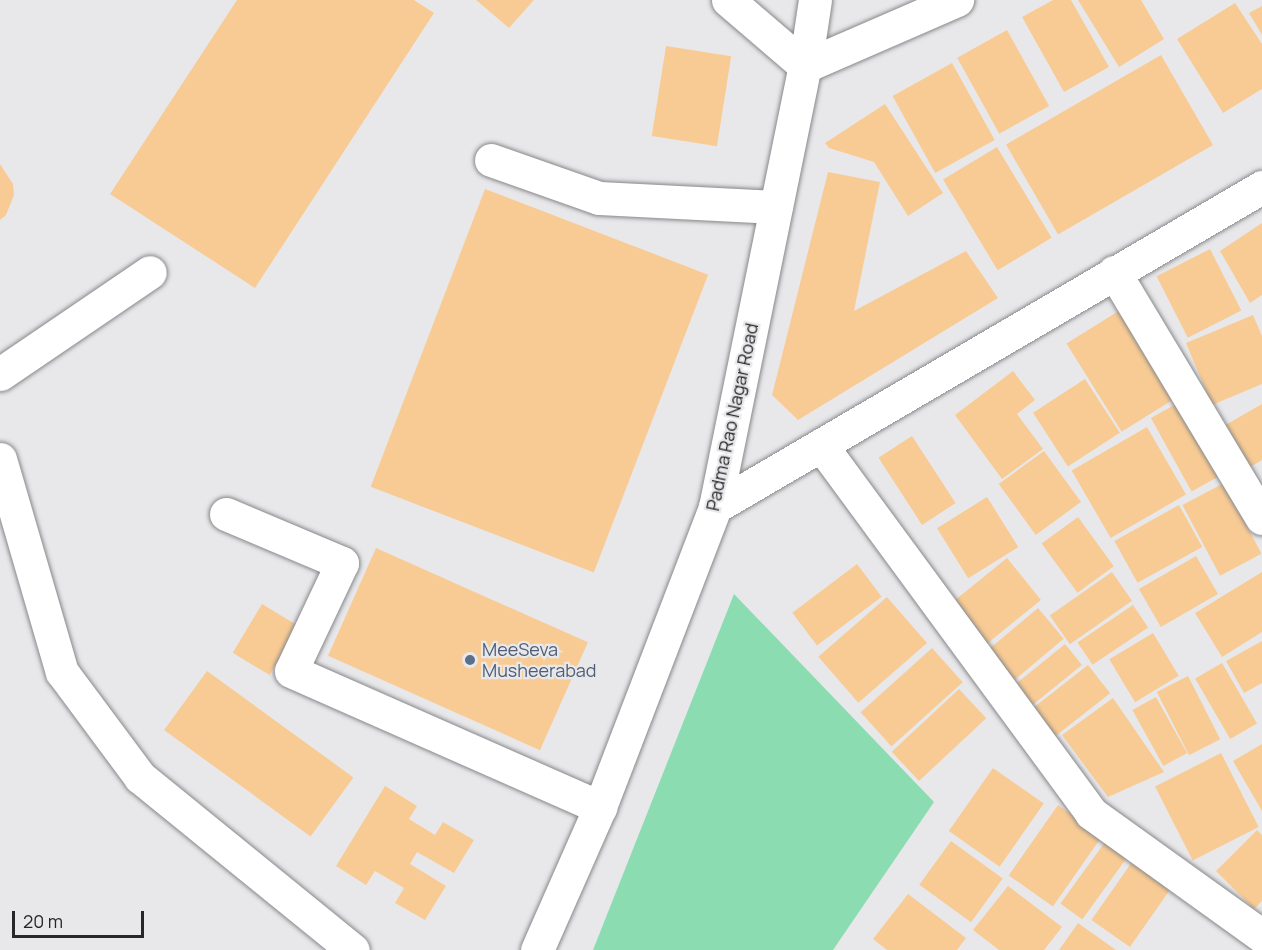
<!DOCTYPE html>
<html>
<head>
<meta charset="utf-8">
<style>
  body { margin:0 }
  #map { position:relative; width:1262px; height:950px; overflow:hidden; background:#e8e8eb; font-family:Manrope,sans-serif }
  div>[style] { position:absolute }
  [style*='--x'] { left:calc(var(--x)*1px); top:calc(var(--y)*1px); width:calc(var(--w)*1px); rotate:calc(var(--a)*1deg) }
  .green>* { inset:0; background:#8bddb1 }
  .building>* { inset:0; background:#f9cb94; transform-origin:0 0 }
  .roads { filter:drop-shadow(0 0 2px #87888a) drop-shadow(0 0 2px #87888a) }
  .minor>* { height:33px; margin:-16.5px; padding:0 16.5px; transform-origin:16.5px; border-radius:16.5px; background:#fff }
  .tertiary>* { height:33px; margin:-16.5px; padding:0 16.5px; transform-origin:16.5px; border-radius:16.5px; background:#fff }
  .secondary>* { height:33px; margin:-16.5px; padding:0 16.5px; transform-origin:16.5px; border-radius:16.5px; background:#fff }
  .dots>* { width:16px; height:16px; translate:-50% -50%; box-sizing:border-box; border:3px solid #e8e8eb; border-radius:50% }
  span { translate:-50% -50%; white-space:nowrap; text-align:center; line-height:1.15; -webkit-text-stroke:4.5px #e8e8eb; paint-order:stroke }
  .street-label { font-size:18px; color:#272728 }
  .service-label { font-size:18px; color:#4e5e75 }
  .left { translate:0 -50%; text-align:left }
  .scale { position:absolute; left:12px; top:911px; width:132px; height:27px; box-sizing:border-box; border:3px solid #272728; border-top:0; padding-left:8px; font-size:18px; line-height:21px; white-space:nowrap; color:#272728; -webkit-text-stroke:4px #e8e8eb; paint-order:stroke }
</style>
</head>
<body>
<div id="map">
  <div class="green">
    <div style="clip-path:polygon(734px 594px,934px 802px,833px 950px,593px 950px)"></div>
  </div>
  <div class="building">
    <div style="clip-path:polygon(237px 0,414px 0,434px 13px,255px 288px,110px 194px)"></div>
    <div style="clip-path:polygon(476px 0,534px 0,509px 28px)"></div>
    <div style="clip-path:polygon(1053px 0,1071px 0,1109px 67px,1064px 92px,1022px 17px)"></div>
    <div style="clip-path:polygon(1078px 0,1141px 0,1164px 39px,1119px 67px)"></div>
    <div style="clip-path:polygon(1235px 3px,1262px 44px,1262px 89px,1223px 113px,1177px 39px)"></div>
    <div style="clip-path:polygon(1262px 6px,1262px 35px,1249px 13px)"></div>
    <div style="left:1007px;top:30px;width:87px;height:57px;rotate:61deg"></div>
    <div style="left:666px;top:46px;width:66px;height:91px;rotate:9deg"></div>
    <div style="left:1161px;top:55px;width:104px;height:179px;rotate:60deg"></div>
    <div style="left:952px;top:63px;width:88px;height:68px;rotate:61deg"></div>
    <div style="clip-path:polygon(885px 104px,943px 193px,908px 216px,874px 162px,829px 148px,825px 143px)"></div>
    <div style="left:997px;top:147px;width:106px;height:63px;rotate:59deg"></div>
    <div style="clip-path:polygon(0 164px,13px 184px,14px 195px,6px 215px,0 220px)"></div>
    <div style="clip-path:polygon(828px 172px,880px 182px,854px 311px,966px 251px,998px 298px,798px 420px,772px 395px)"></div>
    <div style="left:485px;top:189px;width:239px;height:319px;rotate:21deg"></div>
    <div style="clip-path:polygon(1262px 223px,1262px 295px,1250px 303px,1220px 251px)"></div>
    <div style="left:1210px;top:249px;width:69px;height:60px;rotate:63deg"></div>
    <div style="left:1125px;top:307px;width:104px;height:69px;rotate:58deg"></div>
    <div style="clip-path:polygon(1253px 315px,1262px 336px,1262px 384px,1212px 405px,1186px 343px)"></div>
    <div style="clip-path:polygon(1013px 371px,1035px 400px,1017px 414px,1043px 449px,1002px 479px,955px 415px)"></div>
    <div style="left:1085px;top:379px;width:64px;height:62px;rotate:57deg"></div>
    <div style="left:1185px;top:399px;width:84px;height:39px;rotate:61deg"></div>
    <div style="clip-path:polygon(1262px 404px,1262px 460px,1247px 469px,1222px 427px)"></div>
    <div style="left:1147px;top:427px;width:78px;height:87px;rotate:60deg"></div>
    <div style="left:912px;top:436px;width:80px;height:40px;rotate:57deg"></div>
    <div style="left:1044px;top:451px;width:63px;height:56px;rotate:54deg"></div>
    <div style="left:1224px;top:483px;width:80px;height:47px;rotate:62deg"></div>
    <div style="left:987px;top:497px;width:59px;height:59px;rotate:58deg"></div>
    <div style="left:1179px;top:505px;width:48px;height:74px;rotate:61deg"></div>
    <div style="left:1078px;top:517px;width:61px;height:45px;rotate:54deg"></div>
    <div style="left:376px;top:548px;width:232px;height:118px;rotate:24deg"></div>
    <div style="left:1196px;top:556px;width:44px;height:66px;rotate:60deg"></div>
    <div style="left:1007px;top:558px;width:54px;height:77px;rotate:51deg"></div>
    <div style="left:857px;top:564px;width:41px;height:81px;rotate:53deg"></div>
    <div style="left:1112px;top:572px;width:35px;height:76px;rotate:55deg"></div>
    <div style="clip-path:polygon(1262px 572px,1262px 632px,1222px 657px,1195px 613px)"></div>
    <div style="left:887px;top:597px;width:61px;height:91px;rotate:49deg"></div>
    <div style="left:262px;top:604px;width:43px;height:57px;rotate:31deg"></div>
    <div style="left:1133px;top:605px;width:27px;height:67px;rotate:56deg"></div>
    <div style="left:1038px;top:608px;width:40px;height:72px;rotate:50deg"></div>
    <div style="left:1153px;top:633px;width:50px;height:51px;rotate:59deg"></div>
    <div style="clip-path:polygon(1262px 641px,1262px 683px,1244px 693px,1226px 661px)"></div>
    <div style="left:1065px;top:644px;width:27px;height:70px;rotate:51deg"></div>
    <div style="left:932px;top:648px;width:46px;height:96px;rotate:48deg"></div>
    <div style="left:1222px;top:663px;width:70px;height:31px;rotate:60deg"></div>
    <div style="left:1088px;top:665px;width:36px;height:73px;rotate:52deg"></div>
    <div style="left:207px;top:671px;width:181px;height:73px;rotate:36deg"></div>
    <div style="left:1188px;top:676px;width:71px;height:35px;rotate:63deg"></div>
    <div style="left:959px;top:689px;width:40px;height:92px;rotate:47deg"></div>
    <div style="left:1156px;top:697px;width:64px;height:27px;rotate:61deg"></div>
    <div style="clip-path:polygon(1113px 698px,1164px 772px,1108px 797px,1062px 735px)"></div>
    <div style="clip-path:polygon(1262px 744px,1262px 811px,1233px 761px)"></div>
    <div style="left:1221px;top:753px;width:83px;height:74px;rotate:63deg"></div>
    <div style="left:993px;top:768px;width:62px;height:77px;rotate:35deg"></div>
    <div style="clip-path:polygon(385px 786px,417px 806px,409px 819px,435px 835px,443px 822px,474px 840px,454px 873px,417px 852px,410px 864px,446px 886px,425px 920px,395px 903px,404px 888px,375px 871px,366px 885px,336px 866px)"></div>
    <div style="left:1058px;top:805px;width:54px;height:86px;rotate:35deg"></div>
    <div style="clip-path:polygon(1257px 830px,1262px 835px,1262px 901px,1254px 909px,1216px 871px)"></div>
    <div style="left:1108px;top:838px;width:27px;height:81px;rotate:36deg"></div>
    <div style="left:951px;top:841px;width:64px;height:54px;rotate:36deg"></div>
    <div style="left:1139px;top:852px;width:47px;height:83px;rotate:35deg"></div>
    <div style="clip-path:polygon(1008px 886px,1062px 927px,1044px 950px,999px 950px,973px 930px)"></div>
    <div style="clip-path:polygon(908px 894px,966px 938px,957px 950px,887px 950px,873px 939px)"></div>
    <div style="clip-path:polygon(1078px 923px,1116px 950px,1059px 950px)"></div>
  </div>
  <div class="roads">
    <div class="minor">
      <div style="--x:728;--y:0;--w:101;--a:40.6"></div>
      <div style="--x:805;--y:66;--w:166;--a:-23.5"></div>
      <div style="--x:491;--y:160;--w:114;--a:19.4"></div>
      <div style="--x:599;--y:198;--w:177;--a:2.9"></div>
      <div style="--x:1114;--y:272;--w:287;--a:59"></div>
      <div style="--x:0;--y:374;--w:181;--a:-34.2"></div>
      <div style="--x:821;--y:445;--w:456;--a:53.7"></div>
      <div style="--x:1091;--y:813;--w:211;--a:35.7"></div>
      <div style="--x:0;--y:459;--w:222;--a:73.8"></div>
      <div style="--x:62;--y:672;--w:131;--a:53.4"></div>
      <div style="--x:140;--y:777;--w:274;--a:39.1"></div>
      <div style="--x:226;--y:514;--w:126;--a:22.9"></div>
      <div style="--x:342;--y:563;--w:119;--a:115.3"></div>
      <div style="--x:291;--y:671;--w:338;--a:23.8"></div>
    </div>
    <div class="tertiary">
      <div style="--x:715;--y:507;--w:634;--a:-30.33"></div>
    </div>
    <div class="secondary">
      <div style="--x:537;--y:950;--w:156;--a:-66.2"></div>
      <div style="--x:600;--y:807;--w:321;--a:-69"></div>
      <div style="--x:715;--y:507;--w:450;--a:-78.5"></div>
      <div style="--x:805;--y:66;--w:67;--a:-81.4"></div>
    </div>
  </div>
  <div class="dots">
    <div style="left:470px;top:660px;background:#5c6f8a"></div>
  </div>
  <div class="street-label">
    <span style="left:732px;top:417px;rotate:-78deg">Padma Rao Nagar Road</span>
  </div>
  <div class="service-label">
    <span class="left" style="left:482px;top:660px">MeeSeva<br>Musheerabad</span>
  </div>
  <div class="scale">20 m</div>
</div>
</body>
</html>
